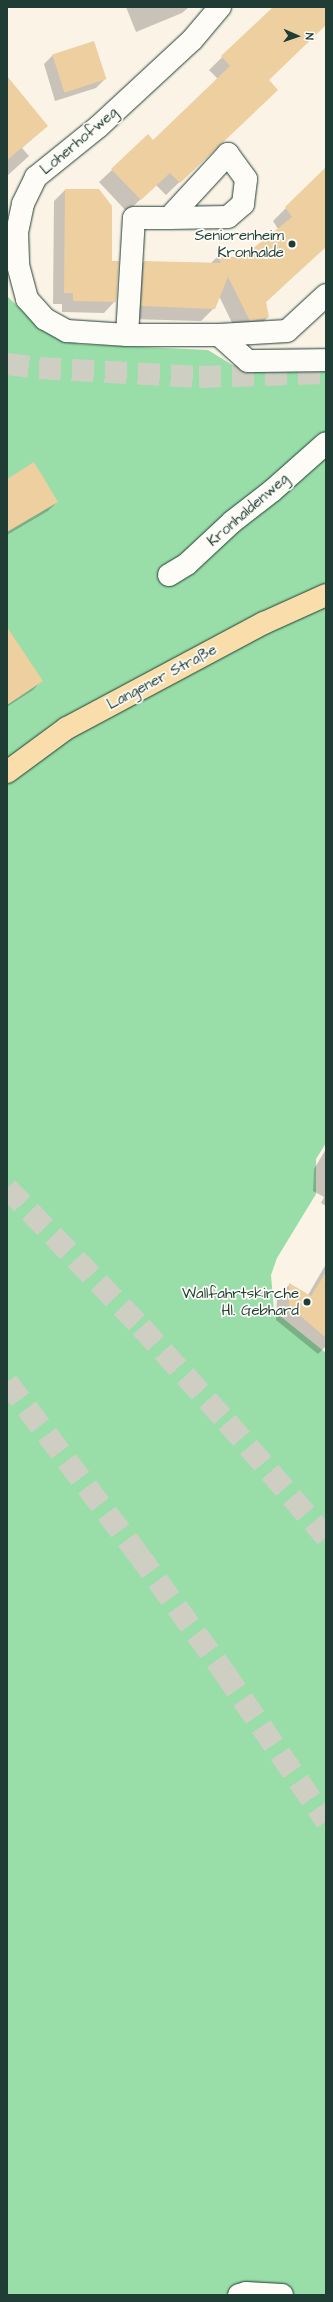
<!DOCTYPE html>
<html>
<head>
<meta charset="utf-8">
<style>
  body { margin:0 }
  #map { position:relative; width:333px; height:2302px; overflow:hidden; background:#faf3e6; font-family:"Architects Daughter",sans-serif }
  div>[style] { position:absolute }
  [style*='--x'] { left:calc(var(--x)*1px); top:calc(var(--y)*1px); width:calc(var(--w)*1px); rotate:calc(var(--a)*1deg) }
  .green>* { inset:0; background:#99dda8 }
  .shadow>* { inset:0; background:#0003 }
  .building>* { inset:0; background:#edcfa0; transform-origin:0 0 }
  .highway-tunnel>* { height:22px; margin-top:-11px; transform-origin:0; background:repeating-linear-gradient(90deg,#cecfc2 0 22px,transparent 0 33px) }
  .roads { filter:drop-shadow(0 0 1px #1f3d34) drop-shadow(0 0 1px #1f3d34) }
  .minor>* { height:22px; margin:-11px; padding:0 11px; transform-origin:11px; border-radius:11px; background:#fdfcf7 }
  .major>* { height:22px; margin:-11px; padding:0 11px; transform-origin:11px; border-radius:11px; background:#f9deab }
  .dots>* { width:11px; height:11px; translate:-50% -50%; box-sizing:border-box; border:2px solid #fdfcf7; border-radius:50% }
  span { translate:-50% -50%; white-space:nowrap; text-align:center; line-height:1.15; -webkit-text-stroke:3.5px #fdfcf7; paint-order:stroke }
  .street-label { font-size:15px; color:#1f3d34 }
  .poi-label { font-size:15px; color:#1f3d34 }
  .right { translate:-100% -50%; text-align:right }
  .frame { position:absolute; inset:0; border:8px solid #1f3d34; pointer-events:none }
  .north { position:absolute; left:277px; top:16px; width:40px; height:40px; -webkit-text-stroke:3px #fdfcf7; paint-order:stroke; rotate:92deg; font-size:11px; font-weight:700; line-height:16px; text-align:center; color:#1f3d34 }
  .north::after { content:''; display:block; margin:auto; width:14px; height:18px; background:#1f3d34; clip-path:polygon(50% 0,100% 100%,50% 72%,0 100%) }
</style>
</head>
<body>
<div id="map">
  <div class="green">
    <div style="clip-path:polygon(7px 293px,7px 296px,40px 328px,78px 344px,208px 350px,242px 371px,326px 369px,326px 1143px,316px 1159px,316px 1194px,277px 1258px,271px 1275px,274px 1311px,326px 1353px,326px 2295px,7px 2295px)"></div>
  </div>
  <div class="shadow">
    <div style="clip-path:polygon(126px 7px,189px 7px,182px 13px,136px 32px)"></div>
    <div style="clip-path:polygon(274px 7px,326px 7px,326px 24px,267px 80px,263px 102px,166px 195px,156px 185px,127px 212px,99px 182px,112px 170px,153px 141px,218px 79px,209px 70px)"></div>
    <div style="clip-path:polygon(53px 55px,105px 79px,96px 88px,55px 101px,44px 64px)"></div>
    <div style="clip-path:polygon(7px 95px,47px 126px,22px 148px,29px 156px,7px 176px)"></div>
    <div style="clip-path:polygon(323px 171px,326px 173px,326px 245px,265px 303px,268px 317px,255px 330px,237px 333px,219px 296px,214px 308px,201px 321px,129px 319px,131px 275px,144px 262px,211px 263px,218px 256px,241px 259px,278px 229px,273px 221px)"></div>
    <div style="clip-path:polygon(65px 190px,111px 262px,115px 301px,104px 313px,62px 312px,62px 304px,53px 304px,54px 201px)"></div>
    <div style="clip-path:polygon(7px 480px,57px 502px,48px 511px,7px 535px)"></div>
    <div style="clip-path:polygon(7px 641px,41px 681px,33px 690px,7px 707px)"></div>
    <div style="clip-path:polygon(326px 1149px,326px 1206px,321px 1203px,324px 1197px,313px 1191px,314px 1169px)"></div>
    <div style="clip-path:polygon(326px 1264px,326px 1346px,318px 1354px,276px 1320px,277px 1297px,290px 1284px,308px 1295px)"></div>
  </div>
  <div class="building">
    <div style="clip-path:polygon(273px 7px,326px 7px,326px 25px,269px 80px,278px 90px,180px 183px,170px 173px,141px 200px,111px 169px,148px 134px,153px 140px,230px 66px,221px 56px)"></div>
    <div style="left:94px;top:41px;width:40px;height:44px;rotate:72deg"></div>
    <div style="clip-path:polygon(7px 76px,48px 126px,7px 160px)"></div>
    <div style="clip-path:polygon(326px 167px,326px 247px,266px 302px,269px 317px,250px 321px,228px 277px,215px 309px,141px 306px,144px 261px,221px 263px,218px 255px,241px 258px,292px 217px,285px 207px)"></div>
    <div style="clip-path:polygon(65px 189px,99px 189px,112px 206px,112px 261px,119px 261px,116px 302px,73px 301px,73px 293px,64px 293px)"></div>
    <div style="clip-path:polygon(34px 462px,58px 502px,7px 532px,7px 479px)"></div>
    <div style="clip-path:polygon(7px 627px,43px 681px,7px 705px)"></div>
    <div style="clip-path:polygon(326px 1272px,326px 1338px,289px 1306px,289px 1283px,311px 1296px)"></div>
  </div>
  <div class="highway-tunnel">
    <div style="--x:7;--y:364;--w:32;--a:7"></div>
    <div style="--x:39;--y:368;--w:160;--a:3.2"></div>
    <div style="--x:199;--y:377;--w:127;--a:-1.8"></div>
    <div style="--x:7;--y:1188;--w:193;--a:46"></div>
    <div style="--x:141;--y:1327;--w:128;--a:47.8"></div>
    <div style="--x:227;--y:1422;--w:152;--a:49.3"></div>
    <div style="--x:7;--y:1382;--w:216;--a:52.7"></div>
    <div style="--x:138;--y:1554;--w:146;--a:53.9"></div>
    <div style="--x:224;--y:1672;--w:181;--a:55.6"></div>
  </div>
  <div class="roads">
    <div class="minor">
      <div style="--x:220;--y:7;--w:43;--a:130.3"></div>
      <div style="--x:192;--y:40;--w:128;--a:137.2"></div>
      <div style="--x:98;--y:127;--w:80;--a:141.1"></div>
      <div style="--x:36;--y:177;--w:30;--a:116"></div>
      <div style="--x:23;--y:204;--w:29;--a:102"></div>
      <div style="--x:17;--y:232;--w:33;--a:88"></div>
      <div style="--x:18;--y:265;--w:35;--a:75"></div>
      <div style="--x:27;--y:299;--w:27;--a:48"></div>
      <div style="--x:45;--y:319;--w:25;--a:29"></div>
      <div style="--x:67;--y:331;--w:60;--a:3.8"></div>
      <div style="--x:127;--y:335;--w:92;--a:0"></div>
      <div style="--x:219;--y:335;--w:68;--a:-3.4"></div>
      <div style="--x:287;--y:331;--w:53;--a:-42.7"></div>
      <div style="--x:127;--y:335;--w:117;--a:-86.6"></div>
      <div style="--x:134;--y:218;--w:35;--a:0"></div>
      <div style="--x:169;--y:218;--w:59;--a:-1"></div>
      <div style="--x:228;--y:217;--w:20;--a:-41"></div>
      <div style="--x:243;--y:204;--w:25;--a:-83"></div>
      <div style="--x:246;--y:179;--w:31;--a:-126"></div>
      <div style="--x:228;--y:154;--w:87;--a:132.7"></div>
      <div style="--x:219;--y:335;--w:39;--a:42"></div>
      <div style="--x:248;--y:361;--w:78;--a:-0.7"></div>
      <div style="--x:169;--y:575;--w:21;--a:-31"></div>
      <div style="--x:187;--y:564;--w:62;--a:-43"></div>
      <div style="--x:232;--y:522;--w:51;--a:-37.8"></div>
      <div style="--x:272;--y:491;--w:72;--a:-41.6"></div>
      <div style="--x:239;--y:2295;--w:7;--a:-16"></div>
      <div style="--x:246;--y:2293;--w:36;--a:3"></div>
    </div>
    <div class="major">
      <div style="--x:7;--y:772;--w:74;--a:-36.3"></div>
      <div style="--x:67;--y:728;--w:223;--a:-28.1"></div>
      <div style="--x:264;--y:623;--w:68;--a:-24.3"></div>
    </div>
  </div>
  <div class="dots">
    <div style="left:292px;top:244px;background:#1f3d34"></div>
    <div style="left:307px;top:1302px;background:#1f3d34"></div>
  </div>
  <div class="street-label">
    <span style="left:79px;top:141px;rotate:-40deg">Loherhofweg</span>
    <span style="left:248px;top:510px;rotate:-41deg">Kronhaldenweg</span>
    <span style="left:162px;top:677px;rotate:-28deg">Langener Straße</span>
  </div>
  <div class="poi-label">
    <span class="right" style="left:284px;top:244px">Seniorenheim<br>Kronhalde</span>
    <span class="right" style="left:299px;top:1302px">Wallfahrtskirche<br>Hl. Gebhard</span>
  </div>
  <div class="frame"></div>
  <div class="north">N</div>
</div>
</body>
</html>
